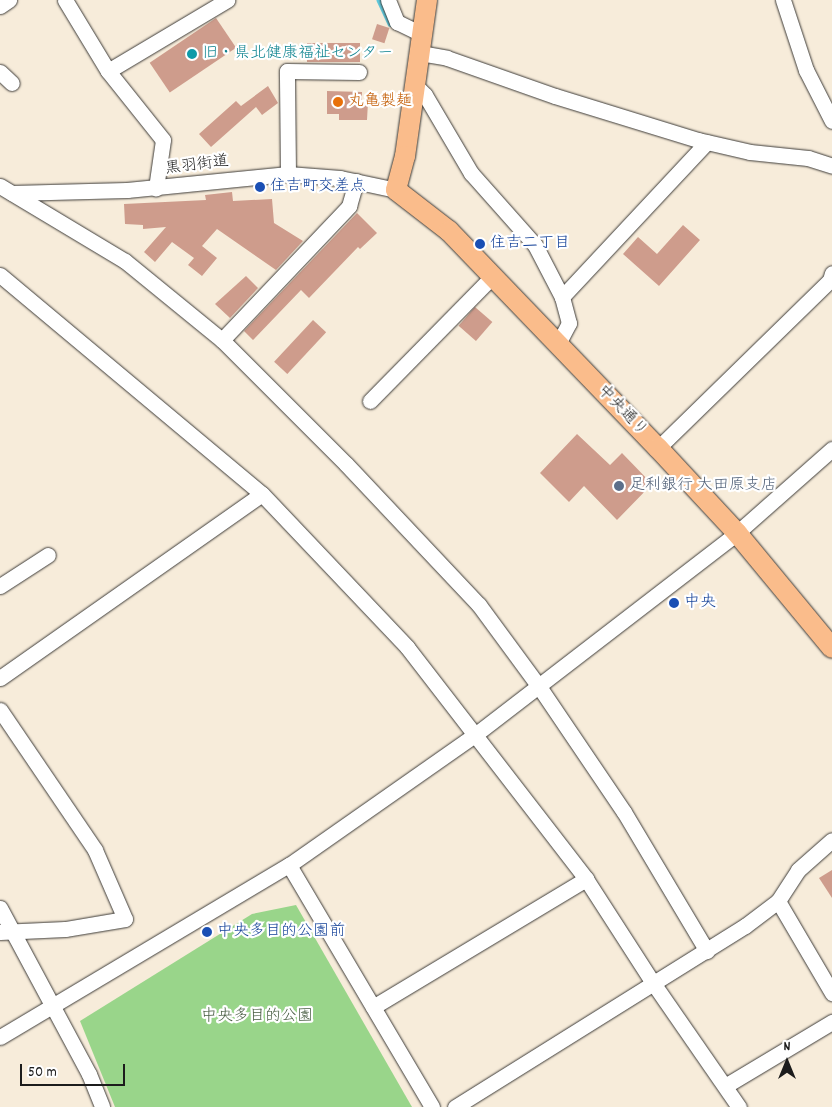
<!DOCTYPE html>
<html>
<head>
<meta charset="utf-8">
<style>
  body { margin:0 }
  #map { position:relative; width:832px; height:1107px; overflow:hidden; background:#f7ecda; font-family:Dekko,"Klee One",sans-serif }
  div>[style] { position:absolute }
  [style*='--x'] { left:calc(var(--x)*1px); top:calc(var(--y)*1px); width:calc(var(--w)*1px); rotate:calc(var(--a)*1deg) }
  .green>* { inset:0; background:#99d58a }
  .stream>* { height:4.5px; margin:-2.25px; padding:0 2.25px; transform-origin:2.25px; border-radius:2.25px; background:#5fc8db }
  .building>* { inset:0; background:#ce9c8c; transform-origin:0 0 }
  .roads { filter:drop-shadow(0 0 1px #3d3b38) drop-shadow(0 0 1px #3d3b38) }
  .minor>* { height:15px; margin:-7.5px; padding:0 7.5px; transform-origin:7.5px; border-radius:7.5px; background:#fff }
  .major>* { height:20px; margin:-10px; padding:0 10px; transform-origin:10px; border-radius:10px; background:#fabc8b }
  .dots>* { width:14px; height:14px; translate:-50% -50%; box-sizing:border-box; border:2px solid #fff; border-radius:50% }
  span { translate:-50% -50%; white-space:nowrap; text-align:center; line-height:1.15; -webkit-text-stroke:4.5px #fff; paint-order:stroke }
  .culture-label { font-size:16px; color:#0d838f }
  .left { translate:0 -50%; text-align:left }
  .food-label { font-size:16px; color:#c56008 }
  .street-label { font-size:16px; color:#1c1c1c }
  .transit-label { font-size:16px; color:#164399 }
  .service-label { font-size:16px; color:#4e5e75 }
  .park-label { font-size:16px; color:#485d42 }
  .north { position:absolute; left:762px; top:1037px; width:50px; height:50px; -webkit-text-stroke:4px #fff; paint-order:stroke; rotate:0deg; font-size:14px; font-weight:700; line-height:20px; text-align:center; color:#1c1c1c }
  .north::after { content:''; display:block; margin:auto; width:18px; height:22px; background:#1c1c1c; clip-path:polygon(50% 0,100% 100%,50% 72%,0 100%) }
  .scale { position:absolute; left:20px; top:1064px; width:105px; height:22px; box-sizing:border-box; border:2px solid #1c1c1c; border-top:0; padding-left:6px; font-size:15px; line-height:18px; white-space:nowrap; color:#1c1c1c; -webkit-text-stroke:4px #fff; paint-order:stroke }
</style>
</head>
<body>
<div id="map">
  <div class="green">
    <div style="clip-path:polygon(296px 905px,412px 1107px,115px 1107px,80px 1021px,252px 914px)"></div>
  </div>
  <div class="stream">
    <div style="--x:379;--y:0;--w:26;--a:65"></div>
  </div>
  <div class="building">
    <div style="left:216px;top:18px;width:36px;height:80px;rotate:56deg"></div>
    <div style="left:377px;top:24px;width:13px;height:16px;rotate:18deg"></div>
    <div style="left:307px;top:43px;width:53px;height:19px"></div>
    <div style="clip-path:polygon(268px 86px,278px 103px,262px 115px,256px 107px,211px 147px,199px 134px,236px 101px,241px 106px)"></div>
    <div style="clip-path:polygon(327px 91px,362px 92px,362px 102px,368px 102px,367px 120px,339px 120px,339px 114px,327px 114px)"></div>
    <div style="clip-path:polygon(232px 192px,233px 201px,272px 199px,274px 223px,303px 241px,276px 270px,217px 229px,202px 246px,217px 258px,202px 276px,188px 265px,194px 258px,172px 242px,155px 262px,144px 252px,166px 227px,143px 229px,143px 225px,125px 224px,124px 204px,206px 200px,205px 195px)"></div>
    <div style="clip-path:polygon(357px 213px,377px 233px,360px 249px,358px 247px,309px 298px,301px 290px,253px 340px,244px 331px)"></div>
    <div style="clip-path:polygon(683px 225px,700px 240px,659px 286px,623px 254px,638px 237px,657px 254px)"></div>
    <div style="clip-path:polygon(246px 276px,258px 288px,230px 318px,215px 304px)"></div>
    <div style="left:475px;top:307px;width:23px;height:25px;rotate:41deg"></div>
    <div style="left:313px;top:320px;width:18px;height:57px;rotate:43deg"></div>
    <div style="clip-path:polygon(577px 434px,610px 465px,622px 453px,652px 484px,617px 520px,584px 486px,569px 502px,540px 473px)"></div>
    <div style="clip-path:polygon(832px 870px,832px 898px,819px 878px)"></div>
  </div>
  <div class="roads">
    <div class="minor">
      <div style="--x:65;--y:0;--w:83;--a:58.8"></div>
      <div style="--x:108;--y:71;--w:88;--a:51.4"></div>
      <div style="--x:163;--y:140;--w:49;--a:98.3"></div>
      <div style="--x:388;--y:0;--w:24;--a:68"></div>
      <div style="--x:397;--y:22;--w:28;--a:26"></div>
      <div style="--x:783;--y:0;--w:74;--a:71.8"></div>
      <div style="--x:806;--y:70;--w:57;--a:63"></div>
      <div style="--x:0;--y:6;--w:11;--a:-34"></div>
      <div style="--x:420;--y:53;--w:27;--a:10"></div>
      <div style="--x:447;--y:58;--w:114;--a:19.4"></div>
      <div style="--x:555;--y:96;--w:150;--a:17.1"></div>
      <div style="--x:698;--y:140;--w:53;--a:13"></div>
      <div style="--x:750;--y:152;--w:58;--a:5.9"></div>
      <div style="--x:808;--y:158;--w:25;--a:18"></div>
      <div style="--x:108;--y:71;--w:139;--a:-30.8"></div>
      <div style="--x:0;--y:72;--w:16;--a:43"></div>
      <div style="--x:415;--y:85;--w:14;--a:45"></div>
      <div style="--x:425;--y:95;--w:91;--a:59.5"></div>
      <div style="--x:471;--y:173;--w:96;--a:48.4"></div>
      <div style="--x:535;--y:245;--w:59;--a:62.6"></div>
      <div style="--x:562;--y:297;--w:27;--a:75"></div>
      <div style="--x:569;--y:323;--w:24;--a:118"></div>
      <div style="--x:288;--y:174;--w:103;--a:-90.6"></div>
      <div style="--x:287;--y:71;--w:72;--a:0.8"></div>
      <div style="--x:0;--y:186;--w:146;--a:31"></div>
      <div style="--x:125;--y:261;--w:125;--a:39.2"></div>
      <div style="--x:222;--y:340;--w:175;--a:45"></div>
      <div style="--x:346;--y:464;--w:194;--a:46.7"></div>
      <div style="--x:479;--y:605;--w:103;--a:53.7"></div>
      <div style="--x:540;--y:688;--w:150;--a:55.9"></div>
      <div style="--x:624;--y:812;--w:162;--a:59.2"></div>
      <div style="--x:12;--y:193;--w:115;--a:-1.5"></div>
      <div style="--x:127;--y:190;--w:162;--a:-5.7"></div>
      <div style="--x:288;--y:174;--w:52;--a:4.4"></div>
      <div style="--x:340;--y:178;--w:57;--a:12.1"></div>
      <div style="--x:0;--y:275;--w:341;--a:39.9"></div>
      <div style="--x:262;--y:494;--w:211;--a:46.5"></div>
      <div style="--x:407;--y:647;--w:293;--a:52.3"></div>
      <div style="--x:586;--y:879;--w:124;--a:57.2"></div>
      <div style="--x:653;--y:983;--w:151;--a:55.3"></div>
      <div style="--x:562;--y:297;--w:212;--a:-46.9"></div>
      <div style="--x:222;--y:340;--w:185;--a:-46.5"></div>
      <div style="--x:349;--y:206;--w:26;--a:-74"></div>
      <div style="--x:370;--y:401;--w:175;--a:-45.5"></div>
      <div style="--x:658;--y:448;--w:240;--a:-44.3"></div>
      <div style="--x:830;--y:280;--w:7;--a:-74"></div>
      <div style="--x:0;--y:586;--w:57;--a:-32.9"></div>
      <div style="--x:0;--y:678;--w:320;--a:-35.1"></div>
      <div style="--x:0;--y:710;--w:169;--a:55.8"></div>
      <div style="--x:95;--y:850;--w:75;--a:66.5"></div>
      <div style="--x:125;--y:919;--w:61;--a:170.5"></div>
      <div style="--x:65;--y:929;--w:65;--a:177.4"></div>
      <div style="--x:289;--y:865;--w:281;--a:59.4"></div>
      <div style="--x:778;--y:901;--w:107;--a:59.6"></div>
      <div style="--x:0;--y:908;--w:188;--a:61.8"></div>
      <div style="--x:89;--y:1074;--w:35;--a:68"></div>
      <div style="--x:373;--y:1007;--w:249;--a:-31"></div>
      <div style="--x:0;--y:1037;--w:336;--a:-30.8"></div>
      <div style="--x:289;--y:865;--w:228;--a:-35"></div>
      <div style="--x:476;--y:734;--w:329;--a:-37.6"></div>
      <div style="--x:737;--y:533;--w:127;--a:-41.5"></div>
      <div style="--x:725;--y:1086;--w:125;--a:-30.9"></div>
      <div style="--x:455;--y:1107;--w:342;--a:-32"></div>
      <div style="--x:745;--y:926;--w:41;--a:-37.1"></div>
      <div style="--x:778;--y:901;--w:37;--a:-57"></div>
      <div style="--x:798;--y:870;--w:45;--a:-41.4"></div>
    </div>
    <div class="major">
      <div style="--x:427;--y:0;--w:158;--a:98"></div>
      <div style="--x:405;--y:156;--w:35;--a:105"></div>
      <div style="--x:396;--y:190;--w:67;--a:37.7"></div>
      <div style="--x:449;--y:231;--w:301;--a:46.1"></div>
      <div style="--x:658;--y:448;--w:116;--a:47.1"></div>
      <div style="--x:737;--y:533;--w:149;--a:50.4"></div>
    </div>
  </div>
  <div class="dots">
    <div style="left:192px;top:54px;background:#0f9aa8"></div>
    <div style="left:338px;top:102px;background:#e8710a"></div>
    <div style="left:260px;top:187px;background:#1a4fb4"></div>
    <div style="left:480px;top:244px;background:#1a4fb4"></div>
    <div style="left:619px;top:486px;background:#5c6f8a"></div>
    <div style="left:674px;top:603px;background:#1a4fb4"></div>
    <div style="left:207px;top:932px;background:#1a4fb4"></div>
  </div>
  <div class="culture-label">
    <span class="left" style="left:202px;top:54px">旧・県北健康福祉センター</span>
  </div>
  <div class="food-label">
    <span class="left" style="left:348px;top:102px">丸亀製麺</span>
  </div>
  <div class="street-label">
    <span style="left:197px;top:166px;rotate:-7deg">黒羽街道</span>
    <span style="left:622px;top:411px;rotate:46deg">中央通り</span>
  </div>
  <div class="transit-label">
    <span class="left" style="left:270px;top:187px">住吉町交差点</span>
    <span class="left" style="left:490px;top:244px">住吉二丁目</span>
    <span class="left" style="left:684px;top:603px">中央</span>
    <span class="left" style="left:217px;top:932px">中央多目的公園前</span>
  </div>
  <div class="service-label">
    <span class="left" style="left:629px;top:486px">足利銀行 大田原支店</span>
  </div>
  <div class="park-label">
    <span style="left:257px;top:1017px">中央多目的公園</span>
  </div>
  <div class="north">N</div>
  <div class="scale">50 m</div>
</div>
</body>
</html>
